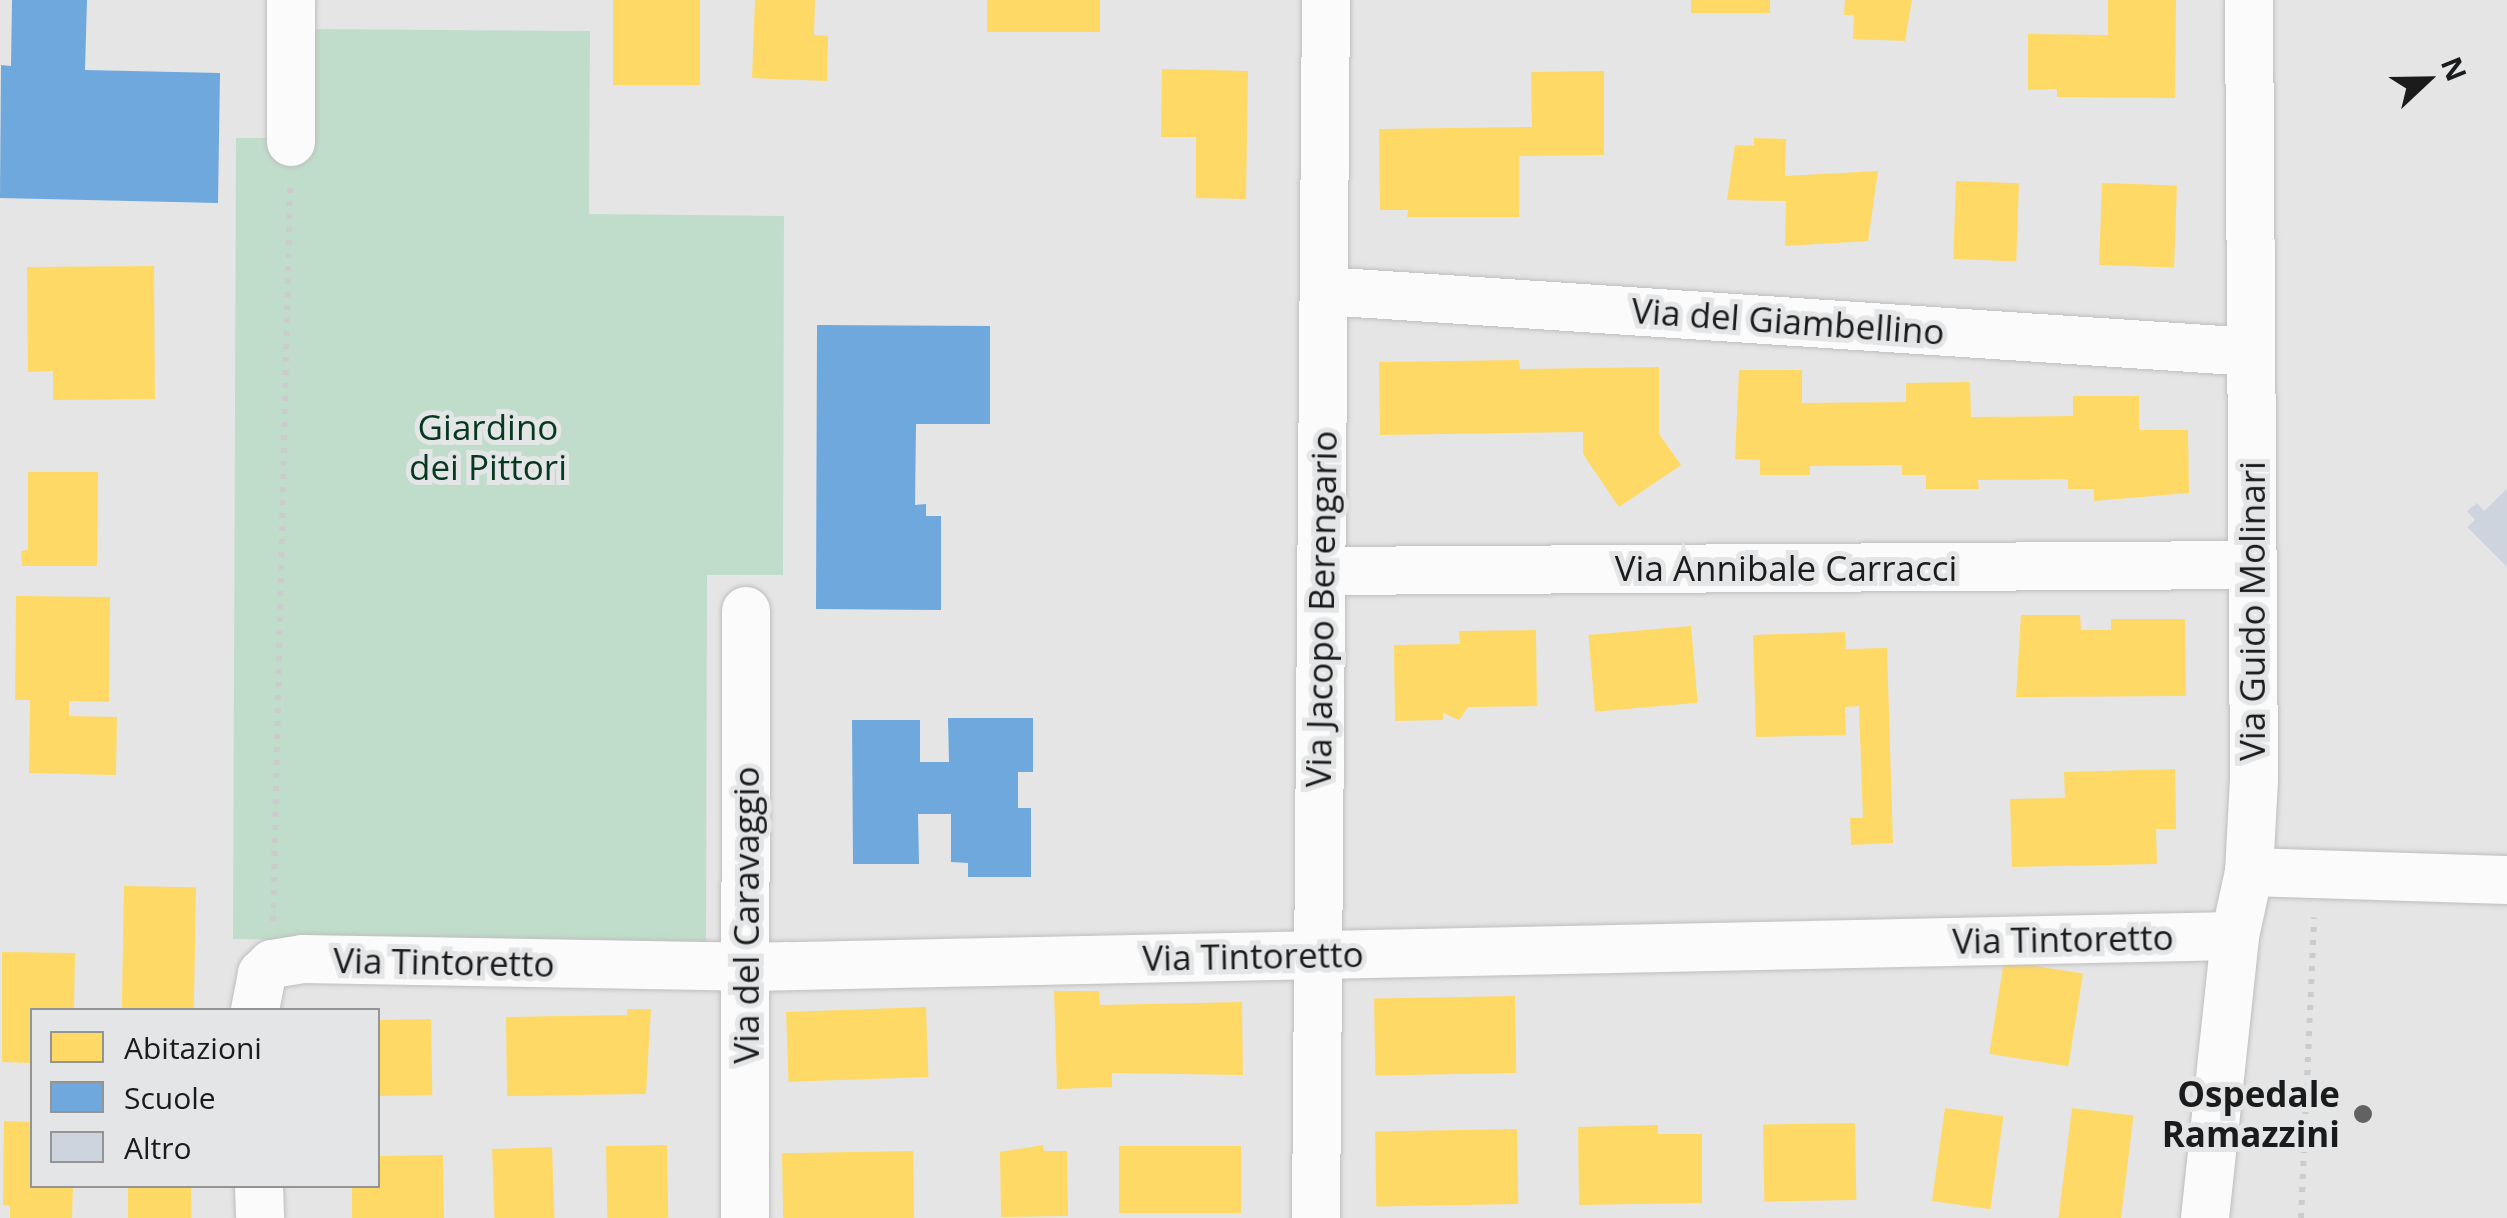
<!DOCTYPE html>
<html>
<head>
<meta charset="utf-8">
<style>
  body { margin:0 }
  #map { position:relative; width:2507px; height:1218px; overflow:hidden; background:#e5e5e5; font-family:"Open Sans",sans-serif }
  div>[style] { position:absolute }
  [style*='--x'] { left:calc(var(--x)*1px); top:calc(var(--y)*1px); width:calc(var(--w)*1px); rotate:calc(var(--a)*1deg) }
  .green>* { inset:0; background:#c0ddcb }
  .homes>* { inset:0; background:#ffd966; transform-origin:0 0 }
  .schools>* { inset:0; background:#6fa8dc }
  .building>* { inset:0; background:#ced4de }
  .path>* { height:6px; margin-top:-3px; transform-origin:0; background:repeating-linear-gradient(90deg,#cccccd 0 5px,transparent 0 13px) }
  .roads { filter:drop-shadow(0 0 2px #bebebe) drop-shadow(0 0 2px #bebebe) }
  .street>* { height:48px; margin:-24px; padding:0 24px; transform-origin:24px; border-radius:24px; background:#fbfbfb }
  .dots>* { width:28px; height:28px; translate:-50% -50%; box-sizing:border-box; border:5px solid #e4e5e6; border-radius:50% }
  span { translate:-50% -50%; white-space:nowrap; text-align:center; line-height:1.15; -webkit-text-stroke:10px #e4e5e6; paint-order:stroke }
  .street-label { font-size:35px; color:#1b1b1c }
  .park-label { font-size:35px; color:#073820 }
  .poi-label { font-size:35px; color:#1b1b1c; font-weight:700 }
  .right { translate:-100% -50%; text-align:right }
  .legend { position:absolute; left:30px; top:1008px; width:350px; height:180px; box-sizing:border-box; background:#e4e5e6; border:2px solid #949495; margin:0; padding:12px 18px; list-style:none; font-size:30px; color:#1b1b1c }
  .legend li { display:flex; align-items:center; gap:20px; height:50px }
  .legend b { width:50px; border:2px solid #949495 }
  .north { position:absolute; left:2377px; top:30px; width:100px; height:100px; -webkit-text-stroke:8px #e4e5e6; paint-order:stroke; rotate:68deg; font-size:28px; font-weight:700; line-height:40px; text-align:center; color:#1b1b1c }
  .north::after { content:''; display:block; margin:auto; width:35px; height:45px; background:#1b1b1c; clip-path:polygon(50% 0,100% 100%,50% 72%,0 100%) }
</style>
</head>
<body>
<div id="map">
  <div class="green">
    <div style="clip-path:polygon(307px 29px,590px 31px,589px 214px,784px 216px,783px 575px,707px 575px,706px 942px,233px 939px,236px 138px,306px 138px)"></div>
  </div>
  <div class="homes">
    <div style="left:613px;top:0;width:87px;height:85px"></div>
    <div style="clip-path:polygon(755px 0,815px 0,814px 35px,828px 36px,827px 81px,752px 78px)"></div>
    <div style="left:987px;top:0;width:113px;height:32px"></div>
    <div style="left:1691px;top:0;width:79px;height:13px"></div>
    <div style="clip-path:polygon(1845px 0,1912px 0,1905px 41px,1853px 39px,1854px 15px,1844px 15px)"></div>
    <div style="clip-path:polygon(2108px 0,2176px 0,2175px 98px,2057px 97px,2057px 89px,2028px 90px,2028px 34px,2108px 35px)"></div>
    <div style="clip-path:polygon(1162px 69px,1248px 71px,1246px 199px,1196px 198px,1196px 137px,1161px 137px)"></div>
    <div style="clip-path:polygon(1604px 71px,1604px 155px,1519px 156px,1519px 217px,1407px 217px,1408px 210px,1380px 210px,1379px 129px,1532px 127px,1531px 72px)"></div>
    <div style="clip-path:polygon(1754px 138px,1786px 139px,1785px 176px,1878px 171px,1868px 241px,1785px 246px,1786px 201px,1727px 200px,1735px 145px,1754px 146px)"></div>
    <div style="left:1956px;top:181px;width:63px;height:78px;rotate:2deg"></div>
    <div style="left:2102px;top:183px;width:75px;height:82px;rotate:2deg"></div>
    <div style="clip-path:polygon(154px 266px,155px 399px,53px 400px,53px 371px,28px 372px,27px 267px)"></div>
    <div style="clip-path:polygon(1519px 360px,1520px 369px,1659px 367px,1659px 434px,1681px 465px,1619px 507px,1583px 454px,1583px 432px,1380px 435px,1379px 362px)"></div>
    <div style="clip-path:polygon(1739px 370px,1802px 370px,1802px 403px,1906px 402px,1906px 383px,1970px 382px,1971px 417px,2073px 416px,2073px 396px,2139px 396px,2139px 430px,2188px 430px,2189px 493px,2094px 501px,2094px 489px,2068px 489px,2068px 479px,1978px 480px,1979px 489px,1926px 489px,1926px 475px,1902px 475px,1902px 465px,1810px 466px,1810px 475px,1760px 475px,1760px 460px,1735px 459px)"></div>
    <div style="clip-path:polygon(28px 472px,98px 472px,97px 566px,22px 566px,21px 551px,28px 550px)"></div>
    <div style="clip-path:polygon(16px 596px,110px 597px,109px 702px,69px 701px,69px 716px,117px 717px,116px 775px,29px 773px,30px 700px,15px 700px)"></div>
    <div style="clip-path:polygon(2021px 615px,2080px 615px,2081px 630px,2111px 630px,2111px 619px,2185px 619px,2186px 696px,2016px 697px)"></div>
    <div style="left:1691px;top:626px;width:77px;height:103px;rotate:85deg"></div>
    <div style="clip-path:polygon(1536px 630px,1537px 706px,1468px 707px,1459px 720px,1443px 713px,1443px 720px,1395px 721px,1394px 645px,1460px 644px,1459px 631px)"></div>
    <div style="clip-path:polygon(1845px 632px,1846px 649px,1887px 648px,1893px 843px,1851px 845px,1850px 818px,1863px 818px,1859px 706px,1845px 707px,1846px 735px,1756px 737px,1753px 635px)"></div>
    <div style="clip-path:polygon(2175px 769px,2176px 829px,2156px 829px,2157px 864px,2012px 867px,2010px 799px,2065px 798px,2064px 772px)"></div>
    <div style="left:124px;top:886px;width:72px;height:124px;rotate:1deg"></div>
    <div style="clip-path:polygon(2px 952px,75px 953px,74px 1010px,32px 1010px,32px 1063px,2px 1062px)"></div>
    <div style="left:2004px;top:961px;width:80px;height:94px;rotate:9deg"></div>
    <div style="clip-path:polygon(1054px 991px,1099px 991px,1100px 1005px,1242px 1002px,1243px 1075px,1112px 1073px,1112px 1087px,1057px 1089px)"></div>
    <div style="left:1515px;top:996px;width:77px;height:141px;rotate:89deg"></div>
    <div style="left:926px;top:1007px;width:70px;height:140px;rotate:88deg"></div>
    <div style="clip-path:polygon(627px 1009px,651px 1009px,646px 1094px,507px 1096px,506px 1017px,627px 1015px)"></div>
    <div style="left:431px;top:1019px;width:76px;height:53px;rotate:89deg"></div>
    <div style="left:1945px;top:1108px;width:59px;height:94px;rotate:8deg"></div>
    <div style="left:2072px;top:1108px;width:62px;height:111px;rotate:7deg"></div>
    <div style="clip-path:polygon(4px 1121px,32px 1122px,32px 1186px,73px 1186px,72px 1218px,10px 1218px,10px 1206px,3px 1205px)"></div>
    <div style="left:1855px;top:1123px;width:77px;height:92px;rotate:89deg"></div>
    <div style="clip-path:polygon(1658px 1125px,1658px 1134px,1702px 1134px,1702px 1203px,1579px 1205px,1578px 1127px)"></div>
    <div style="left:1517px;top:1129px;width:75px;height:142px;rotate:89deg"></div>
    <div style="left:667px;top:1145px;width:73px;height:61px;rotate:89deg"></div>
    <div style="clip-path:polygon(1043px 1145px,1044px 1151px,1067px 1151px,1068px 1216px,1001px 1217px,1000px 1152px)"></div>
    <div style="left:1241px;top:1146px;width:67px;height:122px;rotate:90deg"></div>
    <div style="left:552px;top:1147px;width:71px;height:60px;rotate:88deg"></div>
    <div style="left:913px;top:1151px;width:67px;height:131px;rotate:89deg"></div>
    <div style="clip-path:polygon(443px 1155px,444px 1218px,352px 1218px,352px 1186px,378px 1186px,378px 1156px)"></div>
    <div style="left:128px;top:1186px;width:63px;height:32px"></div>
  </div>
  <div class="schools">
    <div style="clip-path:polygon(12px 0,87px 0,85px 70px,220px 73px,218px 203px,0 198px,1px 65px,11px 66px)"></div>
    <div style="clip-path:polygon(817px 325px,990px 326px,990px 424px,916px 424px,915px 505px,926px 504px,926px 516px,941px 516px,941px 610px,816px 609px)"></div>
    <div style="clip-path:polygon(948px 718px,1033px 718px,1033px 772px,1018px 772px,1018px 808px,1031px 808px,1031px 877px,968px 877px,968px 863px,951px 862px,951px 814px,918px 814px,919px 864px,853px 864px,852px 720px,920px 720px,920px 762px,949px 762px)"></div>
  </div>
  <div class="building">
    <div style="clip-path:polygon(2507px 489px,2507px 567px,2467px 527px,2475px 520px,2467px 511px,2477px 503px,2484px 511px)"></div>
  </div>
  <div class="path">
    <div style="--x:273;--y:921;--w:737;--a:-88.68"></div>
    <div style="--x:2301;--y:1218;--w:301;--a:-87.5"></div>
  </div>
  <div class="roads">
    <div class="street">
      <div style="--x:291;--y:142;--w:142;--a:-90"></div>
      <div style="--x:1324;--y:291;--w:929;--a:3.76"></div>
      <div style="--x:1321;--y:571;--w:930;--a:-0.37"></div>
      <div style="--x:2249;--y:872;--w:258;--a:1.8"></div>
      <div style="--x:255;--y:1010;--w:37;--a:-79"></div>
      <div style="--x:262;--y:974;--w:14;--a:-45"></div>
      <div style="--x:272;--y:964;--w:30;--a:-9"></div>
      <div style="--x:302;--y:959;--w:445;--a:1"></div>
      <div style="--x:747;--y:967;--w:1488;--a:-1.19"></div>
      <div style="--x:259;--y:1186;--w:32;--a:88"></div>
      <div style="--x:745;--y:1218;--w:607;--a:-89.91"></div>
      <div style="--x:1316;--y:1218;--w:1218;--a:-89.53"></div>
      <div style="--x:2205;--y:1218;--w:284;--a:-83.9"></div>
      <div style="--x:2235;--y:936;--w:66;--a:-77.7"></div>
      <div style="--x:2249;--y:872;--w:93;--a:-86.9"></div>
      <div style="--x:2254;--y:779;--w:779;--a:-90.37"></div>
    </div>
  </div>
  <div class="dots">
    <div style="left:2363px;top:1114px;background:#626262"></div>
  </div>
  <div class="street-label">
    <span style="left:1788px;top:321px;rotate:4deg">Via del Giambellino</span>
    <span style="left:1786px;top:568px">Via Annibale Carracci</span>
    <span style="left:1321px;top:609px;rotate:-89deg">Via Jacopo Berengario</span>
    <span style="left:2252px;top:611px;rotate:-90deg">Via Guido Molinari</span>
    <span style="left:746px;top:915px;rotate:-90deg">Via del Caravaggio</span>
    <span style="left:2063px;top:939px;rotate:-1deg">Via Tintoretto</span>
    <span style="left:1253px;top:956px;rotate:-1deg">Via Tintoretto</span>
    <span style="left:444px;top:962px;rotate:1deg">Via Tintoretto</span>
  </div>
  <div class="park-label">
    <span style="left:488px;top:447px">Giardino<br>dei Pittori</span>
  </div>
  <div class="poi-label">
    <span class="right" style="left:2340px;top:1114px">Ospedale<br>Ramazzini</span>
  </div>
  <ul class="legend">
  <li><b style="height:28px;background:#ffd966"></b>Abitazioni</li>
  <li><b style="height:28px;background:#6fa8dc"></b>Scuole</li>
  <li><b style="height:28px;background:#ced4de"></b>Altro</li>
  </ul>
  <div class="north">N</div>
</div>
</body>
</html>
